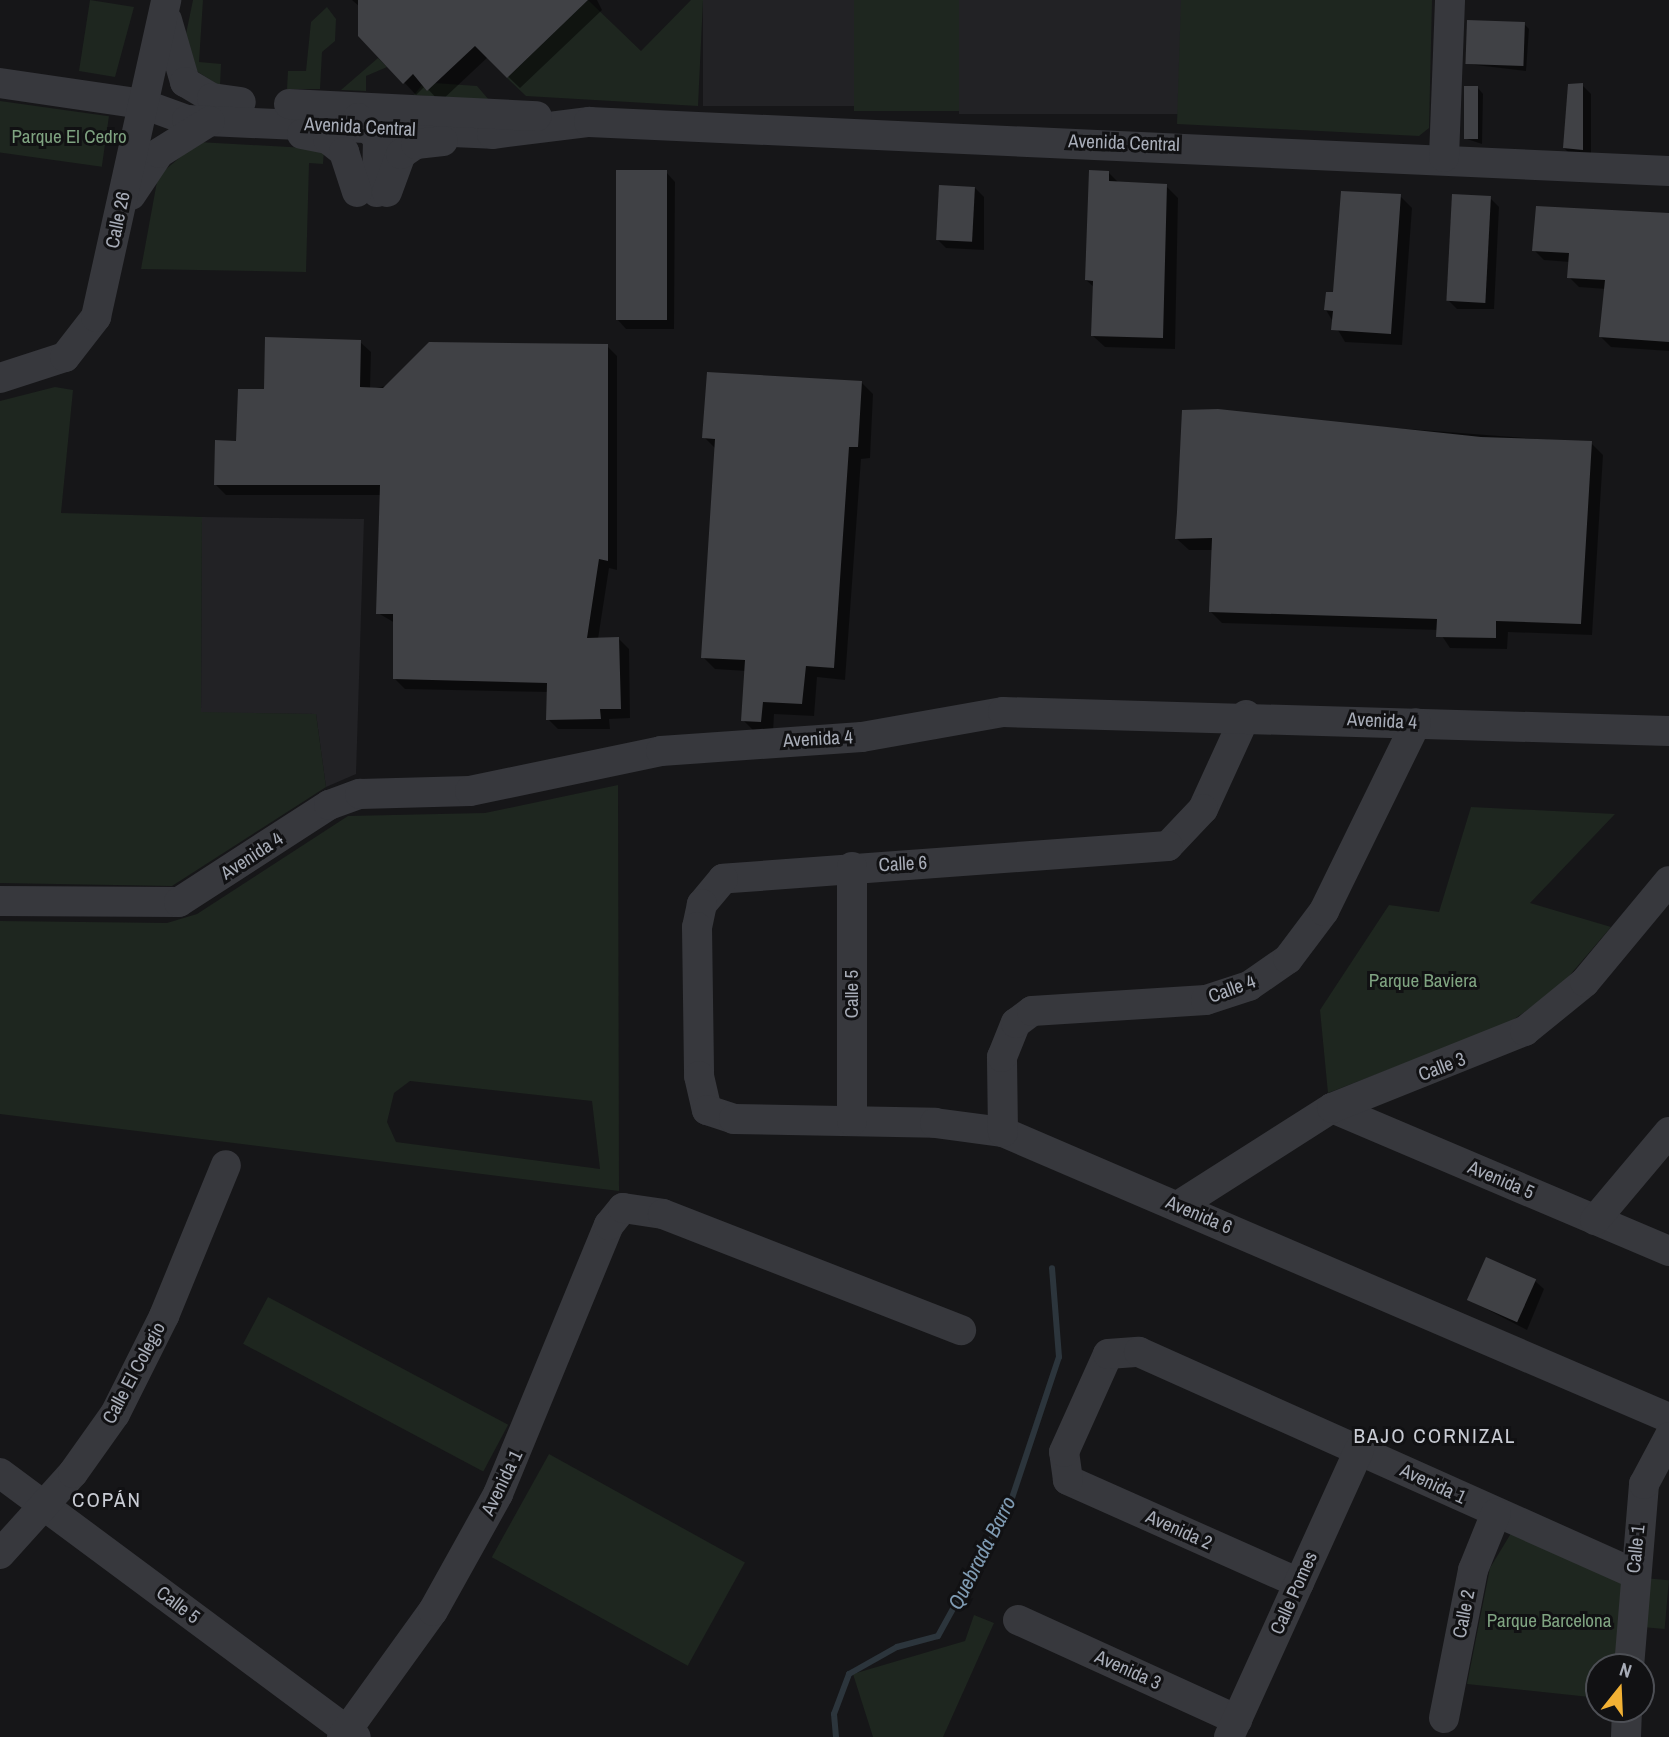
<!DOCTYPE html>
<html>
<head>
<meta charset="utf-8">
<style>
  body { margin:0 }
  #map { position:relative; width:1669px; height:1737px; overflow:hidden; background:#161618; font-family:"Archivo Narrow",sans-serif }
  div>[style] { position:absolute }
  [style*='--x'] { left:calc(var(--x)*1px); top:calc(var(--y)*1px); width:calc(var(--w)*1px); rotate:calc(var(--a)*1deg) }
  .built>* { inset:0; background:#222225; transform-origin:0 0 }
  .green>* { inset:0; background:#1e261f; transform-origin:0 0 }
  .shadow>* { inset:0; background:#0007 }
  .stream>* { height:6px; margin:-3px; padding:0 3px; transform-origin:3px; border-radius:3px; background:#2c353c }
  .building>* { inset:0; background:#404145; transform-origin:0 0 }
  .minor>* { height:30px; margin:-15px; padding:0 15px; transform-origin:15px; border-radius:15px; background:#37383d }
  span { translate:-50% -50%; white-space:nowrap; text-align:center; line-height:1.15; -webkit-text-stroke:6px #111113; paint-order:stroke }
  .street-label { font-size:19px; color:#a8adb8 }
  .park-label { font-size:19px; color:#7fa381 }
  .neighbourhood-label { font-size:21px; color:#c9ccd4; letter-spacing:2px }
  .water-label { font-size:21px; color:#7f9bb3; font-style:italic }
  .north { position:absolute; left:1585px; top:1653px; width:70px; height:70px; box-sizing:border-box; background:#111113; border:2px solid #4d4f55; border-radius:50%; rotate:18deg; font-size:19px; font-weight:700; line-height:28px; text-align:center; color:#a8adb8 }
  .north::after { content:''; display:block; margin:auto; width:24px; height:32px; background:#f2b134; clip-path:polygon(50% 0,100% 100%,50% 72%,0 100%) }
</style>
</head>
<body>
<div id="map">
  <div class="built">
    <div style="left:703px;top:0;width:151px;height:106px"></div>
    <div style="left:959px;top:0;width:222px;height:114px"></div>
    <div style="clip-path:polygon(202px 517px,364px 519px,356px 774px,326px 787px,316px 714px,201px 713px)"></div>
  </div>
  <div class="green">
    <div style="clip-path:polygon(90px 0,134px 7px,115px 77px,79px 71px)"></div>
    <div style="clip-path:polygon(193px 0,203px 0,199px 62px,221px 64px,220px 86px,190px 67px,186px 34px)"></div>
    <div style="clip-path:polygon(588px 0,641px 51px,691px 0,703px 0,698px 106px,526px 96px,507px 78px)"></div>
    <div style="left:854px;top:0;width:105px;height:111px"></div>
    <div style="clip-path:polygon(1181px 0,1432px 0,1429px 128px,1419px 136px,1177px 124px)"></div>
    <div style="clip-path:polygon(327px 7px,336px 19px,335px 41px,322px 52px,320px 89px,287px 89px,288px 71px,306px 71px,311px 22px)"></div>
    <div style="clip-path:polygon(378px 58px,387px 67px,366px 76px,366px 91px,341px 90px)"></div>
    <div style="clip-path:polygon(435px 83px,477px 86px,489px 100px,414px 95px,422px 85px,427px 91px)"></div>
    <div style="left:0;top:101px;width:110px;height:51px;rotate:8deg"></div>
    <div style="clip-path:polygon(198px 142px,324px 149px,323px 164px,309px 163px,306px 272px,141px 269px,158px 176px)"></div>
    <div style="clip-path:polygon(55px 387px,73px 390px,61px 513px,202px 517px,201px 712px,316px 714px,326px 787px,172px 886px,0 883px,0 401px)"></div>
    <div style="clip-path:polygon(evenodd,618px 785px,619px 1191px,0 1114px,0 921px,167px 923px,197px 914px,348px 816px,485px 813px,618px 785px,410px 1081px,592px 1101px,600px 1169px,396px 1142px,387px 1122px,394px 1093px,410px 1081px)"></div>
    <div style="clip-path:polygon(1471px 807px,1615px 814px,1530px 903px,1611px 927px,1558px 989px,1507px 1024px,1328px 1093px,1320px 1010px,1389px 905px,1439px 912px)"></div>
    <div style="left:268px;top:1297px;width:272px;height:53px;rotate:28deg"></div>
    <div style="left:549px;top:1454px;width:224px;height:118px;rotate:29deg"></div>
    <div style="clip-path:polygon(1513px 1530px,1627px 1577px,1618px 1667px,1599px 1667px,1599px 1698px,1467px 1684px,1490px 1568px)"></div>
    <div style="left:1644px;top:1578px;width:25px;height:49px;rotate:5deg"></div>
    <div style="clip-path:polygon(974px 1615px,994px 1623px,943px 1737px,873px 1737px,853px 1674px,965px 1641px)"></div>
  </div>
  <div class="shadow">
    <div style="clip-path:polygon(352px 0,597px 0,602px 10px,520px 88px,488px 57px,440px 102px,425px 86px,416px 95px,360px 35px,360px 7px)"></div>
    <div style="clip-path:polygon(1524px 24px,1529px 29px,1526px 71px,1467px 64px)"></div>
    <div style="clip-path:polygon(1582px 85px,1591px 94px,1591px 158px,1573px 157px,1564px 148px)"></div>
    <div style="clip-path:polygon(1478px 88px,1483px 94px,1482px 144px,1464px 138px)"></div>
    <div style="clip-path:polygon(666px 172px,675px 182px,674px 329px,626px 329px,617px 319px)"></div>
    <div style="clip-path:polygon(1109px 173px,1119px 183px,1166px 186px,1178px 198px,1175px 349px,1105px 347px,1093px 336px,1095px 288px,1086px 280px)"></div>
    <div style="clip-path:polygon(975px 188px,984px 197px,984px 250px,946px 248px,937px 239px)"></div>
    <div style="clip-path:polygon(1400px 196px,1412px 208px,1402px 345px,1345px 342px,1326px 310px)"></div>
    <div style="clip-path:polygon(1490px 198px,1499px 207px,1494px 309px,1457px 309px,1448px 300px)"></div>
    <div style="clip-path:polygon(1669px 215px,1669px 351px,1611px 347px,1601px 337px,1606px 289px,1579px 287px,1569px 277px,1570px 262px,1544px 260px,1534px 250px)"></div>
    <div style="clip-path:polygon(360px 342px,371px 352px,370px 389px,607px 346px,617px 356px,617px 570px,609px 568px,598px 639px,619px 639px,629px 649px,630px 718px,609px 719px,610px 729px,558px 729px,548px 719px,549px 692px,405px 689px,395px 679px,395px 623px,378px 613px,381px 495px,226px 495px,216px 485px,266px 391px)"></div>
    <div style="clip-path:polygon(861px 382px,873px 394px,870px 458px,861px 459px,845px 680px,817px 677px,814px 716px,774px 714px,773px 733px,755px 732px,743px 720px,746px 671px,715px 669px,703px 657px,716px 449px,704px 437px)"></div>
    <div style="clip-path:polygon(1184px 412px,1591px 443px,1603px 455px,1592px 635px,1508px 632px,1507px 649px,1450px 648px,1438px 630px,1222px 623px,1210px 611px,1213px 550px,1189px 550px,1177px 539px)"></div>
    <div style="clip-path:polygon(1535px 1281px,1544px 1289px,1527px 1330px,1469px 1300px)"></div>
  </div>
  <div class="stream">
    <div style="--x:836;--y:1737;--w:23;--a:-95"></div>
    <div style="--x:834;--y:1714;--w:43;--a:-69.4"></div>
    <div style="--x:849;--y:1674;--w:55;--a:-29.4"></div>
    <div style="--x:897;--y:1647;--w:42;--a:-15"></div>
    <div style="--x:938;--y:1636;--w:147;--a:-61.2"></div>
    <div style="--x:1009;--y:1507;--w:158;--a:-71.6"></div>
    <div style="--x:1059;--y:1357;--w:89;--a:-94.5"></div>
  </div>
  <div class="building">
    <div style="clip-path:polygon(358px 0,588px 0,507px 78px,475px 46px,427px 91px,413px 74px,403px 84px,358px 36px)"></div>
    <div style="left:1467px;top:20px;width:58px;height:44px;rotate:2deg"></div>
    <div style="clip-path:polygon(1583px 83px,1583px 150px,1563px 148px,1568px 84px)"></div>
    <div style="left:1464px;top:86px;width:14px;height:53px"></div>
    <div style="left:616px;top:170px;width:51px;height:150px"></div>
    <div style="clip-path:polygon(1089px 170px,1109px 171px,1109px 181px,1167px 184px,1163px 338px,1091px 336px,1093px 281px,1085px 280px)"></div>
    <div style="left:939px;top:185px;width:36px;height:55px;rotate:3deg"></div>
    <div style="clip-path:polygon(1341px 191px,1401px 194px,1391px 334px,1331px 330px,1333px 311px,1324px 310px,1326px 292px,1333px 292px)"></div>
    <div style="left:1452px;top:194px;width:39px;height:107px;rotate:3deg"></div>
    <div style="clip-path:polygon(1536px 206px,1669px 213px,1669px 342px,1599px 337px,1605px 280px,1567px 278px,1569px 253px,1532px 251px)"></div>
    <div style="clip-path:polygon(265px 337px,361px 340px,360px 387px,383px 388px,429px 342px,608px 344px,608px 561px,599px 559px,587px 638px,619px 637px,621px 709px,600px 709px,601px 719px,546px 720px,547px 683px,393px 679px,393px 614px,376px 614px,380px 485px,214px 485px,215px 440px,236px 441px,238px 389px,264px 389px)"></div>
    <div style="clip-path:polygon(707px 372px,862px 381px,858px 447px,849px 447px,834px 668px,806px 666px,802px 704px,763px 702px,761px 722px,741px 721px,745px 660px,701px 658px,715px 439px,702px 438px)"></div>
    <div style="clip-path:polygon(1218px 409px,1481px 437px,1592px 441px,1581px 624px,1496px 621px,1496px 638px,1436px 637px,1437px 619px,1209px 612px,1212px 538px,1175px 539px,1177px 512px,1182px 410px)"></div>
    <div style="left:1486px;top:1257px;width:55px;height:47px;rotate:24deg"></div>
  </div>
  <div class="minor">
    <div style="--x:167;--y:20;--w:65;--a:73.8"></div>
    <div style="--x:185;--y:82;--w:31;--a:31"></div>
    <div style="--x:212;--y:98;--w:29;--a:8"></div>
    <div style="--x:0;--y:83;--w:145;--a:8.4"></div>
    <div style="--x:143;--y:104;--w:47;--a:20"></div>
    <div style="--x:187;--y:120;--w:305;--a:2.6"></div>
    <div style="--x:492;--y:134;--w:98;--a:-7.1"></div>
    <div style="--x:589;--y:122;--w:1081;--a:2.6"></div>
    <div style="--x:289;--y:104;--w:248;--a:2.8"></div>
    <div style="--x:358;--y:118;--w:28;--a:45"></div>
    <div style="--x:378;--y:138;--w:54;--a:91.1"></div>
    <div style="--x:302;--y:134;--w:26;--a:11"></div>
    <div style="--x:328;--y:139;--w:21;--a:39"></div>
    <div style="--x:344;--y:152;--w:42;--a:72"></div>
    <div style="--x:1444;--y:157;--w:157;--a:-87.8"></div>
    <div style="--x:387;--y:192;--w:40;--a:-69.8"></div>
    <div style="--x:401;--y:154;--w:18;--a:-34"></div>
    <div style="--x:416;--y:144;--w:27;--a:-6"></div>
    <div style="--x:131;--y:195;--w:50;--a:-56.3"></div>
    <div style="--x:159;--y:153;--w:60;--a:-32.1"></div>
    <div style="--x:0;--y:378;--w:68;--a:-17.9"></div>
    <div style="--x:65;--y:357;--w:51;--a:-52.2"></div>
    <div style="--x:96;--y:317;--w:325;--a:-77.5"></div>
    <div style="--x:1246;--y:715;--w:103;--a:114.6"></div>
    <div style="--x:1203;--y:809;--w:51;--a:133.4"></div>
    <div style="--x:1168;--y:846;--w:446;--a:175.8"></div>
    <div style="--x:723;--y:879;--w:33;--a:130"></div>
    <div style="--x:702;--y:904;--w:24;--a:102"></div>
    <div style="--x:697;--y:927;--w:149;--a:89.2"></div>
    <div style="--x:699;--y:1076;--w:35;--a:77"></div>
    <div style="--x:707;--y:1110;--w:28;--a:18"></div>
    <div style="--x:734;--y:1119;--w:201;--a:1.1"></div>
    <div style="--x:935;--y:1123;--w:69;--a:7.5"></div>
    <div style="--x:1003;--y:1132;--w:725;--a:23.24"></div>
    <div style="--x:0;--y:901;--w:179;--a:0.3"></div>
    <div style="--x:179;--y:902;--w:179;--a:-32.9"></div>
    <div style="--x:329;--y:805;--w:33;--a:-20"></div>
    <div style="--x:360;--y:794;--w:110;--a:-1.6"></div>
    <div style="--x:470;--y:791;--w:195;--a:-11.8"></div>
    <div style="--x:661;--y:751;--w:201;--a:-4"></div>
    <div style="--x:862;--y:737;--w:143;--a:-10.1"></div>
    <div style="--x:1003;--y:712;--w:666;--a:1.63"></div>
    <div style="--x:1332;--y:1108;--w:366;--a:23"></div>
    <div style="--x:852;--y:1121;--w:254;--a:-90"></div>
    <div style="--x:1003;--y:1132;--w:75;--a:-90.8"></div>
    <div style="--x:1002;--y:1057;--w:37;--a:-68"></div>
    <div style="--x:1016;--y:1023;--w:20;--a:-37"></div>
    <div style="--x:1032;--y:1011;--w:174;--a:-3.6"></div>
    <div style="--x:1206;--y:1000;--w:45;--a:-18"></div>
    <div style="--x:1249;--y:986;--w:47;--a:-34.7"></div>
    <div style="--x:1288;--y:959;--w:60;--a:-53.1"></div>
    <div style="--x:1324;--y:911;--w:209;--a:-63.9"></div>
    <div style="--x:1178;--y:1206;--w:183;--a:-32.5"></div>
    <div style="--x:1332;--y:1108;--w:208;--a:-21.8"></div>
    <div style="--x:1525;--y:1031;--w:77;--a:-39.2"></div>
    <div style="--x:1585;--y:982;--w:131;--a:-50.3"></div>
    <div style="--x:1595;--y:1220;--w:115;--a:-49.9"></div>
    <div style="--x:0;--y:1473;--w:443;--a:36.6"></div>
    <div style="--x:0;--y:1554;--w:109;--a:-48"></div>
    <div style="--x:73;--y:1473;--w:72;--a:-54.6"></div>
    <div style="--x:115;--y:1414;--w:110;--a:-63.4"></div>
    <div style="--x:164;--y:1316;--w:163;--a:-67.7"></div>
    <div style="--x:1299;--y:1583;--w:253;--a:-156"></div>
    <div style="--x:1068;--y:1480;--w:28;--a:-98"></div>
    <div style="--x:1064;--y:1452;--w:107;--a:-65.8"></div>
    <div style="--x:1108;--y:1354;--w:31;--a:-4"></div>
    <div style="--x:1139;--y:1352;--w:541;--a:24.1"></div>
    <div style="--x:1018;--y:1620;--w:241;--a:24.5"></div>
    <div style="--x:1629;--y:1667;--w:184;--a:-85.3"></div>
    <div style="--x:1644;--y:1484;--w:53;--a:-62"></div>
    <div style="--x:1444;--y:1718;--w:151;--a:-78.9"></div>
    <div style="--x:1473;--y:1570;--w:61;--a:-68"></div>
    <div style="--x:342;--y:1737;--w:155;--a:-54.2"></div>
    <div style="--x:433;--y:1611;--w:134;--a:-60.9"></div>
    <div style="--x:498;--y:1494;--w:291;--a:-67.6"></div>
    <div style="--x:609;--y:1225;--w:22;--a:-51"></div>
    <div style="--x:623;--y:1208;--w:40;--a:8.5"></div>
    <div style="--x:663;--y:1214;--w:320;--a:21.3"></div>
    <div style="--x:1229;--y:1737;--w:315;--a:-65.6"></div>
    <div style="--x:1626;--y:1737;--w:28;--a:-88"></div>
  </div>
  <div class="street-label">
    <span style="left:360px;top:127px;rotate:3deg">Avenida Central</span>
    <span style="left:1124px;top:143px;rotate:2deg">Avenida Central</span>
    <span style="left:118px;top:220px;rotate:-78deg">Calle 26</span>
    <span style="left:1382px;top:721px;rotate:3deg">Avenida 4</span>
    <span style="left:818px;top:739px;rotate:-3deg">Avenida 4</span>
    <span style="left:252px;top:856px;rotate:-33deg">Avenida 4</span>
    <span style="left:903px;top:864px;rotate:-3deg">Calle 6</span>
    <span style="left:1232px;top:989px;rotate:-20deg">Calle 4</span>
    <span style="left:852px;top:994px;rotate:-90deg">Calle 5</span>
    <span style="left:1442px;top:1067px;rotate:-21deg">Calle 3</span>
    <span style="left:1501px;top:1180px;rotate:23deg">Avenida 5</span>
    <span style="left:1199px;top:1215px;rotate:23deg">Avenida 6</span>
    <span style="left:134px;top:1373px;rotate:-62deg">Calle El Colegio</span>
    <span style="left:502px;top:1483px;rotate:-64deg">Avenida 1</span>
    <span style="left:1433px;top:1484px;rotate:25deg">Avenida 1</span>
    <span style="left:1179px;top:1530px;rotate:24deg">Avenida 2</span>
    <span style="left:1636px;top:1549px;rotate:-84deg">Calle 1</span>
    <span style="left:1294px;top:1593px;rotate:-66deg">Calle Pomes</span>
    <span style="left:178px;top:1605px;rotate:37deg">Calle 5</span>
    <span style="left:1464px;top:1614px;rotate:-79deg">Calle 2</span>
    <span style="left:1128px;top:1670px;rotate:24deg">Avenida 3</span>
  </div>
  <div class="park-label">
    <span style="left:69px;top:137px">Parque El Cedro</span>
    <span style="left:1423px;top:981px">Parque Baviera</span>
    <span style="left:1549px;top:1621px">Parque Barcelona</span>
  </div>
  <div class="neighbourhood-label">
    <span style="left:1435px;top:1436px">BAJO CORNIZAL</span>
    <span style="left:107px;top:1500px">COPÁN</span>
  </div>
  <div class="water-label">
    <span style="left:982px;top:1553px;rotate:-63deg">Quebrada Barro</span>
  </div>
  <div class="north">N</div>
</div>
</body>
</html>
